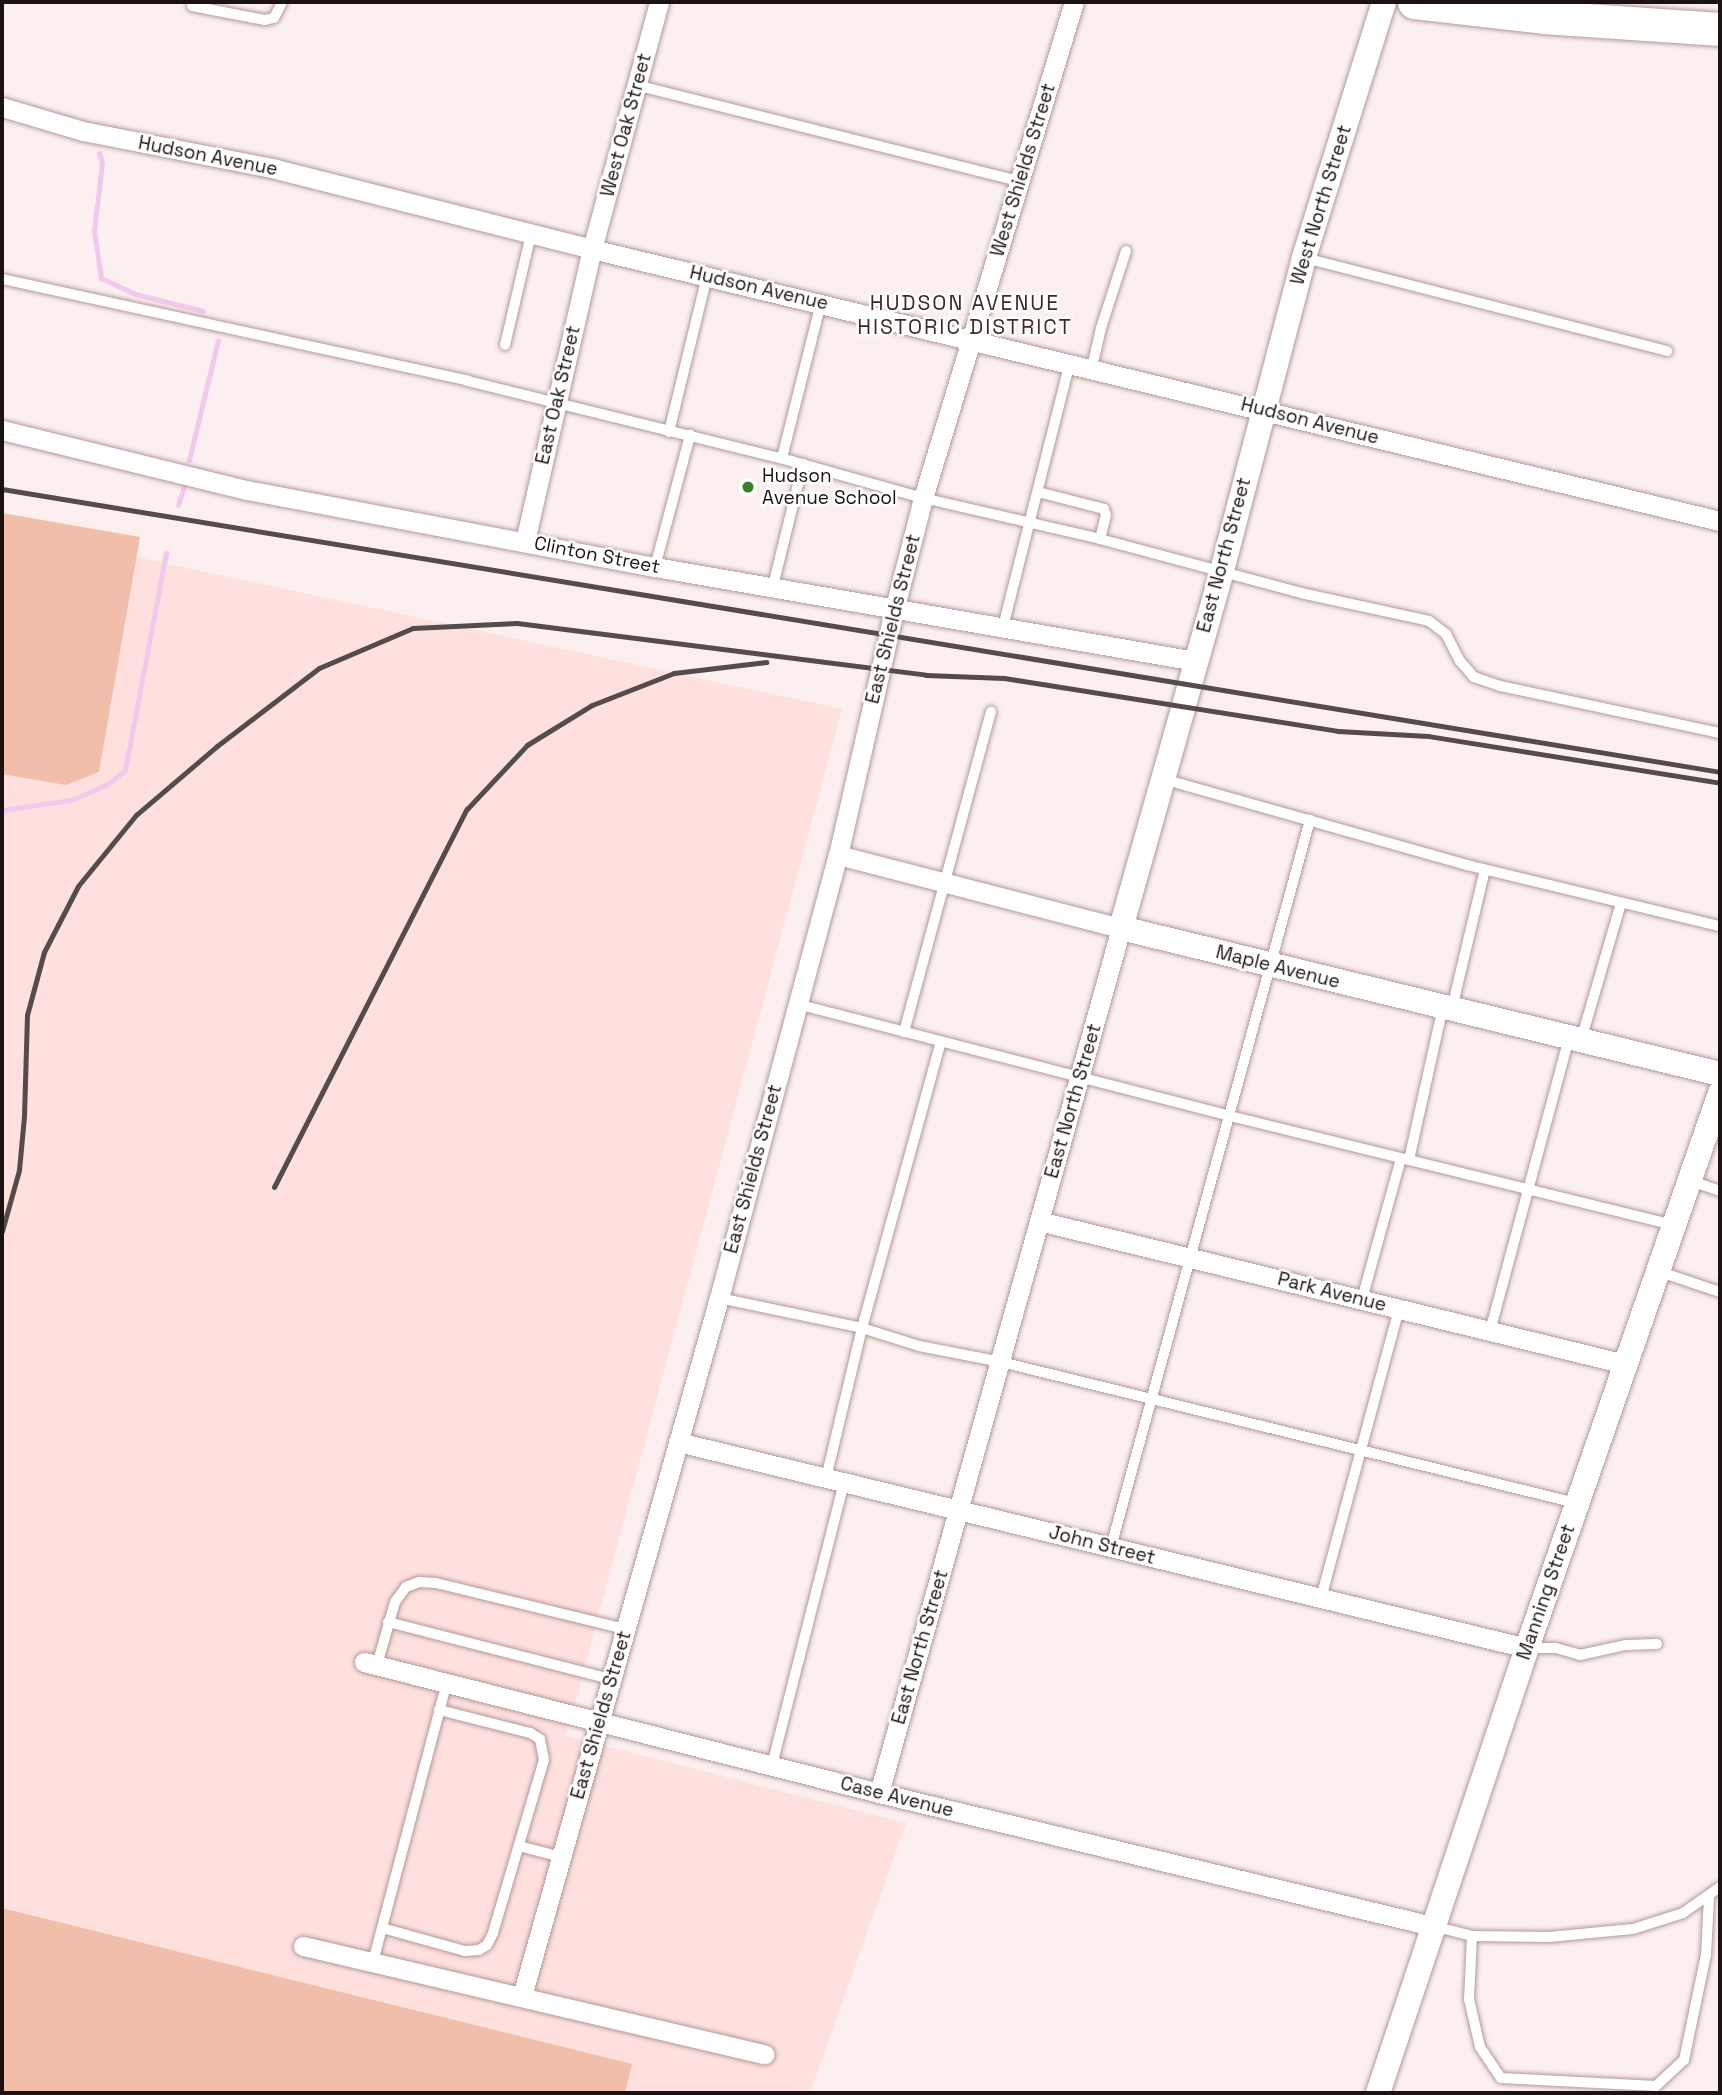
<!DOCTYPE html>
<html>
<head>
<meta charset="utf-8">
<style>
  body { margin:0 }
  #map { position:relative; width:1722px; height:2095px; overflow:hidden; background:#fbefef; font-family:"Space Grotesk",sans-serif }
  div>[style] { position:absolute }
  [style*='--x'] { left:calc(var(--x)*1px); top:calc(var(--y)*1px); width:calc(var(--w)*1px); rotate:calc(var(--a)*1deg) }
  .built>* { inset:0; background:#fee0df }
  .stream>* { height:5px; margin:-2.5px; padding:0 2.5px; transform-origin:2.5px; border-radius:2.5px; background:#f2c9ed }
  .building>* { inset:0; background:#f1bea9 }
  .roads { filter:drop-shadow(0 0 2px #b39898) drop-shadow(0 0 2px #b39898) }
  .service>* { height:10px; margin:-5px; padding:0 5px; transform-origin:5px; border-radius:5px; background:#fff }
  .minor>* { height:19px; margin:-9.5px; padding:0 9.5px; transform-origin:9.5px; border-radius:9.5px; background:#fff }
  .tertiary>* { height:24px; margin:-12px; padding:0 12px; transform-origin:12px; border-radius:12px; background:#fff }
  .trunk>* { height:33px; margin:-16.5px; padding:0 16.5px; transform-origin:16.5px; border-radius:16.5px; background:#fff }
  .rail>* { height:5px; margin:-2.5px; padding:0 2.5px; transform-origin:2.5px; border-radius:2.5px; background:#554b4b }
  .dots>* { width:19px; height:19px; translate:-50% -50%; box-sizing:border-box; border:4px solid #fff; border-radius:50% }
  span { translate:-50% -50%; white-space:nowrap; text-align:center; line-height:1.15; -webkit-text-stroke:5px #fff; paint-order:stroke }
  .street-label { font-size:19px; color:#1c1212 }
  .poi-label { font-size:19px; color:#1c1212 }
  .left { translate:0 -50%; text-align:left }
  .neighbourhood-label { font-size:21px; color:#3e2929; letter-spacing:2px }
  .frame { position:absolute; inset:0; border:4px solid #1c1212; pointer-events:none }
</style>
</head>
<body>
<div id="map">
  <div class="built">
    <div style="clip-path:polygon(2px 528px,842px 709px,566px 1736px,906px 1823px,810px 2093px,2px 2093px)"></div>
  </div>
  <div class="stream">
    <div style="--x:99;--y:153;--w:10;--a:73"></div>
    <div style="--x:102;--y:163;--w:68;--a:96.7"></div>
    <div style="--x:94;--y:231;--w:48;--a:81.5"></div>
    <div style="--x:101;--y:278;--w:38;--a:25"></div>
    <div style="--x:135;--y:294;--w:70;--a:14"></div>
    <div style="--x:189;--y:460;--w:123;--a:-76.4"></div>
    <div style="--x:178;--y:505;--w:20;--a:-72"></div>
    <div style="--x:2;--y:810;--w:70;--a:-8.2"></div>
    <div style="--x:71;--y:800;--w:40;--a:-23.4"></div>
    <div style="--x:108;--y:784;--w:22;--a:-39"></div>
    <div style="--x:125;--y:770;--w:221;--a:-79.3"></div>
  </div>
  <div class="building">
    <div style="clip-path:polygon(2px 513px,140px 537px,99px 772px,66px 785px,2px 774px)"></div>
    <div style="clip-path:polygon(2px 1908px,632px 2064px,625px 2093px,2px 2093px)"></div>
  </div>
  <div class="roads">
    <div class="service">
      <div style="--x:192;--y:6;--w:74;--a:10.9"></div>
      <div style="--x:265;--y:20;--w:9;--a:-13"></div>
      <div style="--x:274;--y:18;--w:18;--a:-63"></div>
      <div style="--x:636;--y:85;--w:395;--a:14.1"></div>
      <div style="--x:1305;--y:258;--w:374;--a:14.4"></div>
      <div style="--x:2;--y:279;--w:477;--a:12.3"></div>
      <div style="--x:468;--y:381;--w:333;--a:13.9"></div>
      <div style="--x:791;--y:461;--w:137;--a:15.7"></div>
      <div style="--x:923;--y:498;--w:182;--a:13"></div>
      <div style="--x:1100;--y:539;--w:208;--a:15"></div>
      <div style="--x:1301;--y:593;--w:131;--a:12.3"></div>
      <div style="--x:1429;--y:621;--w:21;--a:37"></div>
      <div style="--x:1446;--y:634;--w:30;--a:63"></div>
      <div style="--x:1460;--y:661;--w:21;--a:49"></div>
      <div style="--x:1474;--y:677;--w:28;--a:19"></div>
      <div style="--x:1500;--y:686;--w:225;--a:12.1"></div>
      <div style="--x:505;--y:345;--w:114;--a:-76.8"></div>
      <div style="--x:1092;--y:367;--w:40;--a:-77"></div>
      <div style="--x:1101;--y:328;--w:81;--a:-72"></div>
      <div style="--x:669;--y:432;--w:161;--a:-76.3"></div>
      <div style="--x:782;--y:458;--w:160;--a:-75.9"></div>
      <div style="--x:1038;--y:492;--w:68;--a:14.4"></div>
      <div style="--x:1104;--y:509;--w:6;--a:72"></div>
      <div style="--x:1106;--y:515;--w:25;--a:104"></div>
      <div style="--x:655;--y:567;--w:137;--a:-75.1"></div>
      <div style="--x:773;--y:586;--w:126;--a:-76.2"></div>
      <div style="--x:1003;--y:627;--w:273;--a:-75.8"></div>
      <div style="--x:1163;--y:779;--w:316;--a:15.8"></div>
      <div style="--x:1467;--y:865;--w:260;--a:13.6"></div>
      <div style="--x:797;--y:1004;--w:447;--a:14.5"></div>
      <div style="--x:1230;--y:1116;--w:456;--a:13.8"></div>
      <div style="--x:1452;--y:1008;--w:142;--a:-76.6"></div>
      <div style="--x:904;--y:1032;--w:332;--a:-74.8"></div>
      <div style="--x:1581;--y:1040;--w:143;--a:-73.7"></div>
      <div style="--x:1409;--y:1160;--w:157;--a:-77.5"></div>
      <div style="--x:1691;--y:1181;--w:31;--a:19"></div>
      <div style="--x:1658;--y:1271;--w:65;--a:18.7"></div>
      <div style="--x:719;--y:1298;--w:146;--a:11.8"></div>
      <div style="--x:862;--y:1328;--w:60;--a:17.5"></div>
      <div style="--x:919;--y:1346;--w:84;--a:11"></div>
      <div style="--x:1001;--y:1362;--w:592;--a:13.78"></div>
      <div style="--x:1362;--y:1299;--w:146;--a:-74.5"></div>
      <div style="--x:1490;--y:1331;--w:303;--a:-74.9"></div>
      <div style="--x:826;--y:1478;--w:154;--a:-76.5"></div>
      <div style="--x:862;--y:1328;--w:297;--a:-74.6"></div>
      <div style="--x:1111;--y:1547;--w:754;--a:-74.69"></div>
      <div style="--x:1321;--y:1598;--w:299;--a:-74.9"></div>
      <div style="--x:388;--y:1622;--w:229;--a:14.4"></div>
      <div style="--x:1527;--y:1648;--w:29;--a:0"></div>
      <div style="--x:1556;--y:1648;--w:25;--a:16"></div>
      <div style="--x:1580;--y:1655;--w:47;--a:-12.3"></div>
      <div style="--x:1626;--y:1645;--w:31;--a:-2"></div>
      <div style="--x:377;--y:1665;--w:66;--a:-74.1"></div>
      <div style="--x:395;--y:1602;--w:19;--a:-54"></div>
      <div style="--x:406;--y:1587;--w:14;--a:-21"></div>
      <div style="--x:419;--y:1582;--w:17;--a:3"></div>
      <div style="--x:436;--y:1583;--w:195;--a:13.7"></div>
      <div style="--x:772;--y:1765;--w:291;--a:-75.7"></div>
      <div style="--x:519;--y:1846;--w:43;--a:14.7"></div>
      <div style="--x:1433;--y:1926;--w:40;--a:14.4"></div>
      <div style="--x:1472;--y:1936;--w:77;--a:0.7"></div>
      <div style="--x:1549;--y:1937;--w:84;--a:-5.4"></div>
      <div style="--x:1633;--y:1929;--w:52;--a:-17.7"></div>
      <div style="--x:1683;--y:1913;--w:45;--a:-35.1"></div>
      <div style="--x:382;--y:1928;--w:86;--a:15.5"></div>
      <div style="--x:465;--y:1951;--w:14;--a:-4"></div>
      <div style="--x:479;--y:1950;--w:9;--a:-32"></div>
      <div style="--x:487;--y:1945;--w:13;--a:-63"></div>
      <div style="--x:493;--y:1933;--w:180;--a:-73.6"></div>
      <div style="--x:544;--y:1760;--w:21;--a:-101"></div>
      <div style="--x:540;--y:1739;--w:12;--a:-149"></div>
      <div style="--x:530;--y:1733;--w:94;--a:-165.8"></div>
      <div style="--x:1472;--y:1936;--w:63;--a:92.7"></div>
      <div style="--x:1469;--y:1999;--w:49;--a:77.1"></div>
      <div style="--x:1480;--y:2047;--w:37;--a:56"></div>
      <div style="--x:1501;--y:2078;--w:155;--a:3"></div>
      <div style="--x:1656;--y:2086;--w:38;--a:-43"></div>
      <div style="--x:1684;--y:2060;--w:107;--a:-78.2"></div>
      <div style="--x:1706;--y:1955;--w:57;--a:-87"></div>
      <div style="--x:373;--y:1962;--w:290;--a:-75.2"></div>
    </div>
    <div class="minor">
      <div style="--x:2;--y:107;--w:84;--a:16.5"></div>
      <div style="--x:83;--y:131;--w:197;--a:11.1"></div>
      <div style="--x:276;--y:169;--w:326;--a:14.2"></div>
      <div style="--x:592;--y:249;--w:1160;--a:13.56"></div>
      <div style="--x:2;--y:430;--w:252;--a:13.8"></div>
      <div style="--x:247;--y:490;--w:415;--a:10.7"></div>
      <div style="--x:655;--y:567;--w:548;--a:9.87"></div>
      <div style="--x:525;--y:541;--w:300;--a:-77.1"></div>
      <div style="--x:592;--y:249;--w:256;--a:-74.8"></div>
      <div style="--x:838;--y:855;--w:292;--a:14.5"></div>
      <div style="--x:1121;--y:928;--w:898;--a:105.63"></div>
      <div style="--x:1039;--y:1221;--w:603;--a:13.71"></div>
      <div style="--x:678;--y:1442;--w:874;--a:13.64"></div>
      <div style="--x:364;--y:1662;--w:531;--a:14.27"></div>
      <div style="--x:879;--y:1793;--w:569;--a:13.52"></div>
      <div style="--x:303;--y:1946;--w:474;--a:13.2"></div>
      <div style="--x:522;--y:1996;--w:725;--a:-74.24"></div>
      <div style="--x:719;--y:1298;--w:459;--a:-75"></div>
      <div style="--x:838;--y:855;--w:254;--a:-77.1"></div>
      <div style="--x:895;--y:607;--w:113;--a:-75.6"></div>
      <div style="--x:923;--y:498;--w:518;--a:-73.07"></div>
    </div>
    <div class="tertiary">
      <div style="--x:1384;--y:2;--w:268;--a:107.4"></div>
      <div style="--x:1304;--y:258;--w:324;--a:104.7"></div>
      <div style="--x:1222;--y:571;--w:371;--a:105.8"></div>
      <div style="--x:1121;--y:928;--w:617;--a:13.7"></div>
      <div style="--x:1378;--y:2093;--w:469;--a:-71.5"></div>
      <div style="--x:1527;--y:1648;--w:588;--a:-70.82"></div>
    </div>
    <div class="trunk">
      <div style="--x:1414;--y:2;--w:130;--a:6.6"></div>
      <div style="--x:1543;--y:17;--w:177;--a:3.9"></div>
    </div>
  </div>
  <div class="rail">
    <div style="--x:2;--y:489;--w:1741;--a:9.35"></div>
    <div style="--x:274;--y:1187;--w:424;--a:-63"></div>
    <div style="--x:467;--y:809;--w:88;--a:-46.8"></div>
    <div style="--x:527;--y:745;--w:76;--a:-31.6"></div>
    <div style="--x:592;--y:705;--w:88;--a:-21.3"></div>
    <div style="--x:674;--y:673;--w:93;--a:-6.8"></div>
    <div style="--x:2;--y:1231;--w:63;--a:-74.4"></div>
    <div style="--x:19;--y:1170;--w:54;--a:-84.7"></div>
    <div style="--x:24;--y:1116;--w:101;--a:-88.3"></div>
    <div style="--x:27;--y:1015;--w:65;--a:-74.9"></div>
    <div style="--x:44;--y:952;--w:74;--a:-62.7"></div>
    <div style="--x:78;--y:886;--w:92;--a:-50.8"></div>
    <div style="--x:136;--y:815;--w:106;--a:-40.4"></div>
    <div style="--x:217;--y:746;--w:128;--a:-37.4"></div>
    <div style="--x:319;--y:668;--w:102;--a:-23.1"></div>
    <div style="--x:413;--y:628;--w:104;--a:-2.8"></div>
    <div style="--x:517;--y:623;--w:412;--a:7.2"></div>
    <div style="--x:926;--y:675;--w:78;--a:2.2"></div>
    <div style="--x:1004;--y:678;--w:338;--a:9"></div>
    <div style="--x:1338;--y:731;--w:90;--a:3.2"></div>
    <div style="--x:1428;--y:736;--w:296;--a:9.1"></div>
  </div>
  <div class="dots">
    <div style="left:748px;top:487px;background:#358028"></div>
  </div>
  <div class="street-label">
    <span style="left:626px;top:125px;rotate:-75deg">West Oak Street</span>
    <span style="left:208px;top:156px;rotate:11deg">Hudson Avenue</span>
    <span style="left:1023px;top:170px;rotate:-73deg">West Shields Street</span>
    <span style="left:1321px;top:205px;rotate:-73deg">West North Street</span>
    <span style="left:759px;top:288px;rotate:13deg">Hudson Avenue</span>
    <span style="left:558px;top:395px;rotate:-77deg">East Oak Street</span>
    <span style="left:1310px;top:421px;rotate:14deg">Hudson Avenue</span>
    <span style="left:597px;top:555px;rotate:11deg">Clinton Street</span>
    <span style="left:1224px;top:555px;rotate:-75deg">East North Street</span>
    <span style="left:893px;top:619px;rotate:-76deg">East Shields Street</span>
    <span style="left:1278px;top:967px;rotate:14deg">Maple Avenue</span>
    <span style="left:1073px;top:1101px;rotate:-74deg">East North Street</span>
    <span style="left:753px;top:1169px;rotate:-75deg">East Shields Street</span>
    <span style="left:1332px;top:1292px;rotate:14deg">Park Avenue</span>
    <span style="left:1102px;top:1545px;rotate:14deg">John Street</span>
    <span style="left:1546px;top:1592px;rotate:-71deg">Manning Street</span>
    <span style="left:920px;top:1647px;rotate:-74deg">East North Street</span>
    <span style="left:601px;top:1715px;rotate:-74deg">East Shields Street</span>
    <span style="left:897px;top:1797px;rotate:14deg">Case Avenue</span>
  </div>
  <div class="poi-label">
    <span class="left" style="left:762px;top:487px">Hudson<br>Avenue School</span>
  </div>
  <div class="neighbourhood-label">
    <span style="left:965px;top:315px">HUDSON AVENUE<br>HISTORIC DISTRICT</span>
  </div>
  <div class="frame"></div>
</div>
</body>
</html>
